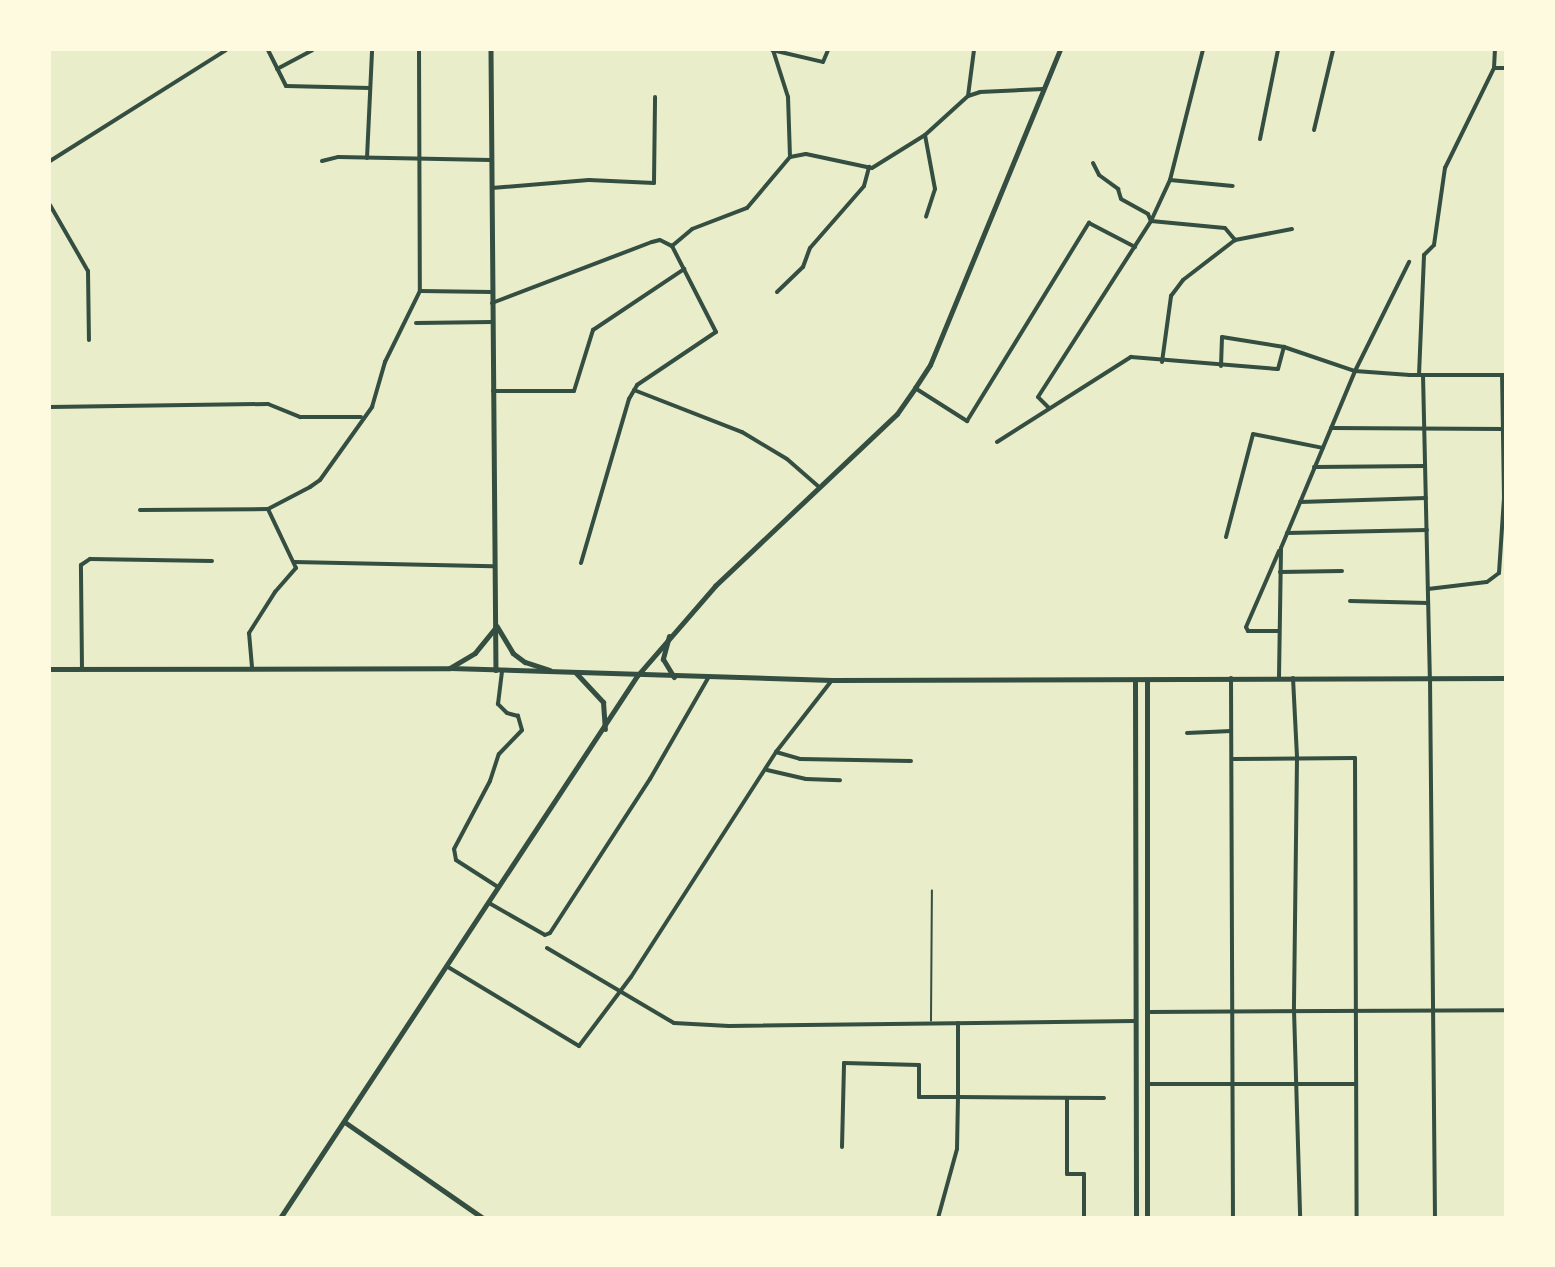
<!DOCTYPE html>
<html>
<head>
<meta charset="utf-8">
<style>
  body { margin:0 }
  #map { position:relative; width:1555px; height:1267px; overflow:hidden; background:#e9edc9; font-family:"Golos Text",sans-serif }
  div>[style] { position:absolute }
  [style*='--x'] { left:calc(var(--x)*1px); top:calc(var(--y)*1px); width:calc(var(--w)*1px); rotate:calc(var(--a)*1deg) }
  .service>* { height:1.5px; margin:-0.75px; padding:0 0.75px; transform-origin:0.75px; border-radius:0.75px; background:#344e41 }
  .minor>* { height:4px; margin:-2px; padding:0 2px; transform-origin:2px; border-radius:2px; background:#344e41 }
  .tertiary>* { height:4.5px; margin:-2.25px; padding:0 2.25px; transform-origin:2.25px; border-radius:2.25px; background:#344e41 }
  .secondary>* { height:5px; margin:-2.5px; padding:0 2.5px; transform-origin:2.5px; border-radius:2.5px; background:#344e41 }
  span { translate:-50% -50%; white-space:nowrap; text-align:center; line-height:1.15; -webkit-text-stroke:6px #fefae0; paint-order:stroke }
  .frame { position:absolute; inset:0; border:51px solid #fefae0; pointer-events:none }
</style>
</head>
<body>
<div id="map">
  <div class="service">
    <div style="--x:931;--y:1021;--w:130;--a:-89.6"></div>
  </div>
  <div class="minor">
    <div style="--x:268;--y:50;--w:40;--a:63.4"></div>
    <div style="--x:286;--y:86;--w:84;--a:1.4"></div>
    <div style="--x:419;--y:50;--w:241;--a:89.8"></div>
    <div style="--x:772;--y:50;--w:52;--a:13.2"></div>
    <div style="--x:823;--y:62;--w:13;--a:-67"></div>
    <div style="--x:1494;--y:68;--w:12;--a:0"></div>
    <div style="--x:277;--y:69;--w:40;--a:-28"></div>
    <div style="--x:968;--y:96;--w:46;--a:-82.6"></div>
    <div style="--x:1314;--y:130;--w:82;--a:-76.6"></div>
    <div style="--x:925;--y:135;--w:55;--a:79.5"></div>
    <div style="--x:935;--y:189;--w:29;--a:108"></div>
    <div style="--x:1260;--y:139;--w:91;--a:-78.6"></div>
    <div style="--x:790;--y:157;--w:16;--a:-11"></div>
    <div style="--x:806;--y:154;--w:67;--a:12"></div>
    <div style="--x:872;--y:168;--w:62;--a:-31.9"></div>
    <div style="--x:925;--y:135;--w:58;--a:-42.2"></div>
    <div style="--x:968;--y:96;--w:13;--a:-18"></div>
    <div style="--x:980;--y:92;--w:63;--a:-2.7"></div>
    <div style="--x:367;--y:158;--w:108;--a:-87.3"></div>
    <div style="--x:50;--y:161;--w:208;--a:-32.2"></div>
    <div style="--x:322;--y:161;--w:16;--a:-14"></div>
    <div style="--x:338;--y:157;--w:153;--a:1.1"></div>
    <div style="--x:1093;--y:163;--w:13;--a:63"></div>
    <div style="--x:1099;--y:175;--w:24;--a:36"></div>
    <div style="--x:1118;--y:189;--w:10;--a:73"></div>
    <div style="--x:1121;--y:199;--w:31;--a:29"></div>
    <div style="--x:1148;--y:214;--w:8;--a:67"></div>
    <div style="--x:1151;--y:221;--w:74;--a:5.4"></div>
    <div style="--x:1225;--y:228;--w:16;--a:50"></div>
    <div style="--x:1170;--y:180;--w:63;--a:5.4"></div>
    <div style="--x:492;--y:188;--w:97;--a:-4.7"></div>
    <div style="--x:589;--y:180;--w:65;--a:2.6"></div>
    <div style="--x:654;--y:183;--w:86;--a:-89.3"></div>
    <div style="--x:50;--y:205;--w:76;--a:60.1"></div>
    <div style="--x:88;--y:271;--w:69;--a:89.2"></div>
    <div style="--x:777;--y:292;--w:36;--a:-44"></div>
    <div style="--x:803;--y:267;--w:20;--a:-70"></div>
    <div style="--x:810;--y:248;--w:82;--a:-48.9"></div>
    <div style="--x:864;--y:186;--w:20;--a:-75"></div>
    <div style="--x:492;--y:303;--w:171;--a:-20.9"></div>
    <div style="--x:652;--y:242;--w:8;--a:-14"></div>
    <div style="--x:660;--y:240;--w:13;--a:27"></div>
    <div style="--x:416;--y:323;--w:76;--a:-0.8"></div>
    <div style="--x:1162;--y:362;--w:67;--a:-82.2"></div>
    <div style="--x:1171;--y:296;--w:20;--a:-53"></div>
    <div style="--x:1183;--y:280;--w:66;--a:-37.6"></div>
    <div style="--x:1235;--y:240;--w:58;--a:-10.9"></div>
    <div style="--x:1221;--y:366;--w:29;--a:-88"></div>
    <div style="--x:1222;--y:337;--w:63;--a:9.2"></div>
    <div style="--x:1284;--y:347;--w:75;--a:18.7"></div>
    <div style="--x:1355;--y:371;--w:122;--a:-63.6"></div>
    <div style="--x:1419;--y:375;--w:120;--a:-87.6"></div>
    <div style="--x:1424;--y:255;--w:14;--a:-45"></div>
    <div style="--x:1434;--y:245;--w:78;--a:-81.9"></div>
    <div style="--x:1445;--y:168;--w:111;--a:-63.9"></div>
    <div style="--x:1494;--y:68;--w:18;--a:-87"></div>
    <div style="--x:1423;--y:375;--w:303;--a:88.7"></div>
    <div style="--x:1430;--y:678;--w:540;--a:89.47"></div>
    <div style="--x:915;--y:388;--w:62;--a:32.4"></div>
    <div style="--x:967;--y:421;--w:233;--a:-58.4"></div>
    <div style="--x:1089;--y:223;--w:52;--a:27.6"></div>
    <div style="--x:634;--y:390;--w:116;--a:21.3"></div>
    <div style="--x:742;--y:432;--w:52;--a:31"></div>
    <div style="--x:787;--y:459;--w:43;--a:41.2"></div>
    <div style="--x:493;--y:391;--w:81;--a:0"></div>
    <div style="--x:574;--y:391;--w:64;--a:-72.7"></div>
    <div style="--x:593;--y:330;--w:110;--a:-33.8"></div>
    <div style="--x:50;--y:407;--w:218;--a:-0.8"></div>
    <div style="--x:268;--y:404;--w:35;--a:22"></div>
    <div style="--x:300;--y:417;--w:61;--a:0"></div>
    <div style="--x:1048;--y:407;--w:14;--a:-135"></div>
    <div style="--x:1038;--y:397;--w:209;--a:-57.3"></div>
    <div style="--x:1151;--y:221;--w:45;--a:-65.1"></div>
    <div style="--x:1170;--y:180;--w:134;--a:-75.8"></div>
    <div style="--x:1331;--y:428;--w:173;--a:0.3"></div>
    <div style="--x:997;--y:442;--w:159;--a:-32.4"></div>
    <div style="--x:1131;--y:357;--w:147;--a:4.7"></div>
    <div style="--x:1278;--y:369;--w:23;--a:-75"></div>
    <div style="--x:1314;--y:467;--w:111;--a:-0.5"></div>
    <div style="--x:1300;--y:502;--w:126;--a:-1.8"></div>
    <div style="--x:140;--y:510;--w:128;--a:-0.4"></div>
    <div style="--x:268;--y:509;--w:47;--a:-27.6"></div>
    <div style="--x:310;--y:487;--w:12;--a:-35"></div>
    <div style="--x:320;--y:480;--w:90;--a:-54.5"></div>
    <div style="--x:372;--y:407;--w:47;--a:-73.9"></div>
    <div style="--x:385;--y:362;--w:79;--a:-63.8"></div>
    <div style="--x:420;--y:291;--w:72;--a:0.8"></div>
    <div style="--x:1287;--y:533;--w:140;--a:-1.2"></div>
    <div style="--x:1226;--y:537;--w:106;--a:-75.3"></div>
    <div style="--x:1253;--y:434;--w:71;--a:11.3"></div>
    <div style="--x:294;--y:562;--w:199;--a:1.2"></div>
    <div style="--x:581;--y:563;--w:171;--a:-73.7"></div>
    <div style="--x:629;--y:399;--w:16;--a:-60"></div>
    <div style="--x:637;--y:385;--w:95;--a:-33.9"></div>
    <div style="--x:716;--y:332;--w:97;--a:-117.1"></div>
    <div style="--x:672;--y:246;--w:26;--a:-40"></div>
    <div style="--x:692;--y:229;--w:59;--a:-20.9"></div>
    <div style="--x:747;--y:208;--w:67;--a:-49.9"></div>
    <div style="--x:790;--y:157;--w:60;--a:-91.9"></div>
    <div style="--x:788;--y:97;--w:49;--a:-107.7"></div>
    <div style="--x:1280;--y:572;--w:62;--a:-0.9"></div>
    <div style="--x:1428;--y:589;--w:59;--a:-6.8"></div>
    <div style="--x:1487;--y:582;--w:15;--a:-37"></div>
    <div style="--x:1499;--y:573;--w:75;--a:-86.2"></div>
    <div style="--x:1504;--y:498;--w:123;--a:-90.9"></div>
    <div style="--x:1350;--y:601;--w:78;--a:1.5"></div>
    <div style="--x:1279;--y:631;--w:31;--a:180"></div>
    <div style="--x:1248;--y:631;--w:4;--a:-117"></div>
    <div style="--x:1246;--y:627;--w:83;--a:-66.5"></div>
    <div style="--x:252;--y:667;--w:34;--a:-95"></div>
    <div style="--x:249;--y:633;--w:49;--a:-57.6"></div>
    <div style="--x:275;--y:592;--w:32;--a:-49"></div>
    <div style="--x:296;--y:568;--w:65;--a:-115.4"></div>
    <div style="--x:82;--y:669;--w:104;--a:-90.6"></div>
    <div style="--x:81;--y:565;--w:11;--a:-34"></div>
    <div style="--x:90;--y:559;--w:122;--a:0.9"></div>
    <div style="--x:1279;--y:677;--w:129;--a:-89.1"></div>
    <div style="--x:1281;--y:548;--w:192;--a:-67.3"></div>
    <div style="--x:1355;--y:371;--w:55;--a:4.2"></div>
    <div style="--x:1410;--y:375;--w:96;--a:0"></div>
    <div style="--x:1231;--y:678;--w:540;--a:89.79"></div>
    <div style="--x:1293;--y:678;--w:80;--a:87.1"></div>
    <div style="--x:1297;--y:758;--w:252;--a:90.7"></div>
    <div style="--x:1294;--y:1010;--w:208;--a:88.3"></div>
    <div style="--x:1187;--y:733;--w:44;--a:-2.6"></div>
    <div style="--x:776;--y:752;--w:25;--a:16"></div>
    <div style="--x:800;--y:759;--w:111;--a:1"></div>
    <div style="--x:1232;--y:759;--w:123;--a:-0.5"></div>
    <div style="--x:1355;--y:758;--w:460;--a:89.8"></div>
    <div style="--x:767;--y:770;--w:40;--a:13"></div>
    <div style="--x:806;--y:779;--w:34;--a:2"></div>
    <div style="--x:498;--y:887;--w:50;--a:-147.3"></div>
    <div style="--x:456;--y:860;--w:11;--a:-100"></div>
    <div style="--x:454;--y:849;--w:77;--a:-62.1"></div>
    <div style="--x:490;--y:781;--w:28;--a:-72"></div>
    <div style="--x:499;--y:754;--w:33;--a:-46"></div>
    <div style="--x:522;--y:730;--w:15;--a:-106"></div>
    <div style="--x:518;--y:716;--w:11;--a:-165"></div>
    <div style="--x:507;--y:713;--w:13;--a:-135"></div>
    <div style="--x:498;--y:704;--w:34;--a:-83"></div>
    <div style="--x:489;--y:903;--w:64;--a:29.7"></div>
    <div style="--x:545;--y:935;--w:5;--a:-22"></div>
    <div style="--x:550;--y:933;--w:184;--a:-57"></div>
    <div style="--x:650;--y:779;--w:116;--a:-60.1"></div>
    <div style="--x:547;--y:948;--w:147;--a:30.6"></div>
    <div style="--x:674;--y:1023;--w:55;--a:3.1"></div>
    <div style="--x:729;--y:1026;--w:406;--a:-0.7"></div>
    <div style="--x:448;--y:967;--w:153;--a:31.1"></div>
    <div style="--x:579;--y:1046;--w:86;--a:-53"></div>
    <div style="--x:631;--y:977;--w:268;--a:-57.2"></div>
    <div style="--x:776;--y:752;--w:91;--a:-52.1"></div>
    <div style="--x:1148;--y:1012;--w:358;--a:-0.3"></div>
    <div style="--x:958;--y:1023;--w:74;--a:90"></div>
    <div style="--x:958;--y:1097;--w:146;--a:0.4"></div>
    <div style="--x:1148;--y:1084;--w:208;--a:0"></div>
    <div style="--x:1067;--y:1098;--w:76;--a:90"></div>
    <div style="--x:1067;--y:1174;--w:17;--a:0"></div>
    <div style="--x:1084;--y:1174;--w:44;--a:90"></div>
    <div style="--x:842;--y:1147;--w:84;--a:-88.6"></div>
    <div style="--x:844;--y:1063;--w:75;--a:1.5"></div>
    <div style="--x:919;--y:1065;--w:32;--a:90"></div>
    <div style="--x:919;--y:1097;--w:39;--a:0"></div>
    <div style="--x:958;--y:1097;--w:52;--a:91.1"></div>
    <div style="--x:957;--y:1149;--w:72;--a:105.4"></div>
  </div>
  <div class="tertiary">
    <div style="--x:491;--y:50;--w:620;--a:89.54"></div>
    <div style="--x:497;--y:626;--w:31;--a:59"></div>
    <div style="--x:513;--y:653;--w:15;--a:37"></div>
    <div style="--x:525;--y:662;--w:26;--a:18"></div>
    <div style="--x:450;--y:668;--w:29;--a:-31"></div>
    <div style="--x:475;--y:653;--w:33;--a:-51"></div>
    <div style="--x:638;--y:675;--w:118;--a:-49.1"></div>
    <div style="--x:715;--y:586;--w:250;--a:-43.4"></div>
    <div style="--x:897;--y:414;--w:32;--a:-55"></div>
    <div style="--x:915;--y:388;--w:27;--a:-57"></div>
    <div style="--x:930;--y:365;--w:341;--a:-67.6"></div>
    <div style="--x:345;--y:1122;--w:168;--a:34.8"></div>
  </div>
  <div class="secondary">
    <div style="--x:669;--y:636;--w:24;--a:105"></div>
    <div style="--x:663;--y:659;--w:21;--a:59"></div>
    <div style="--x:50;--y:669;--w:400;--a:-0.1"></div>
    <div style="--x:450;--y:668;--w:382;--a:1.8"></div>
    <div style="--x:832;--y:680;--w:674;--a:-0.17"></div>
    <div style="--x:576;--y:673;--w:40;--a:47"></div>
    <div style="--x:603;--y:702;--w:27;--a:86"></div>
    <div style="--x:1135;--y:680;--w:538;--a:89.89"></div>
    <div style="--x:280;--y:1218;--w:649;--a:-56.63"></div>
    <div style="--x:1147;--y:1218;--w:538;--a:-90"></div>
  </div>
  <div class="frame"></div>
</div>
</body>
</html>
